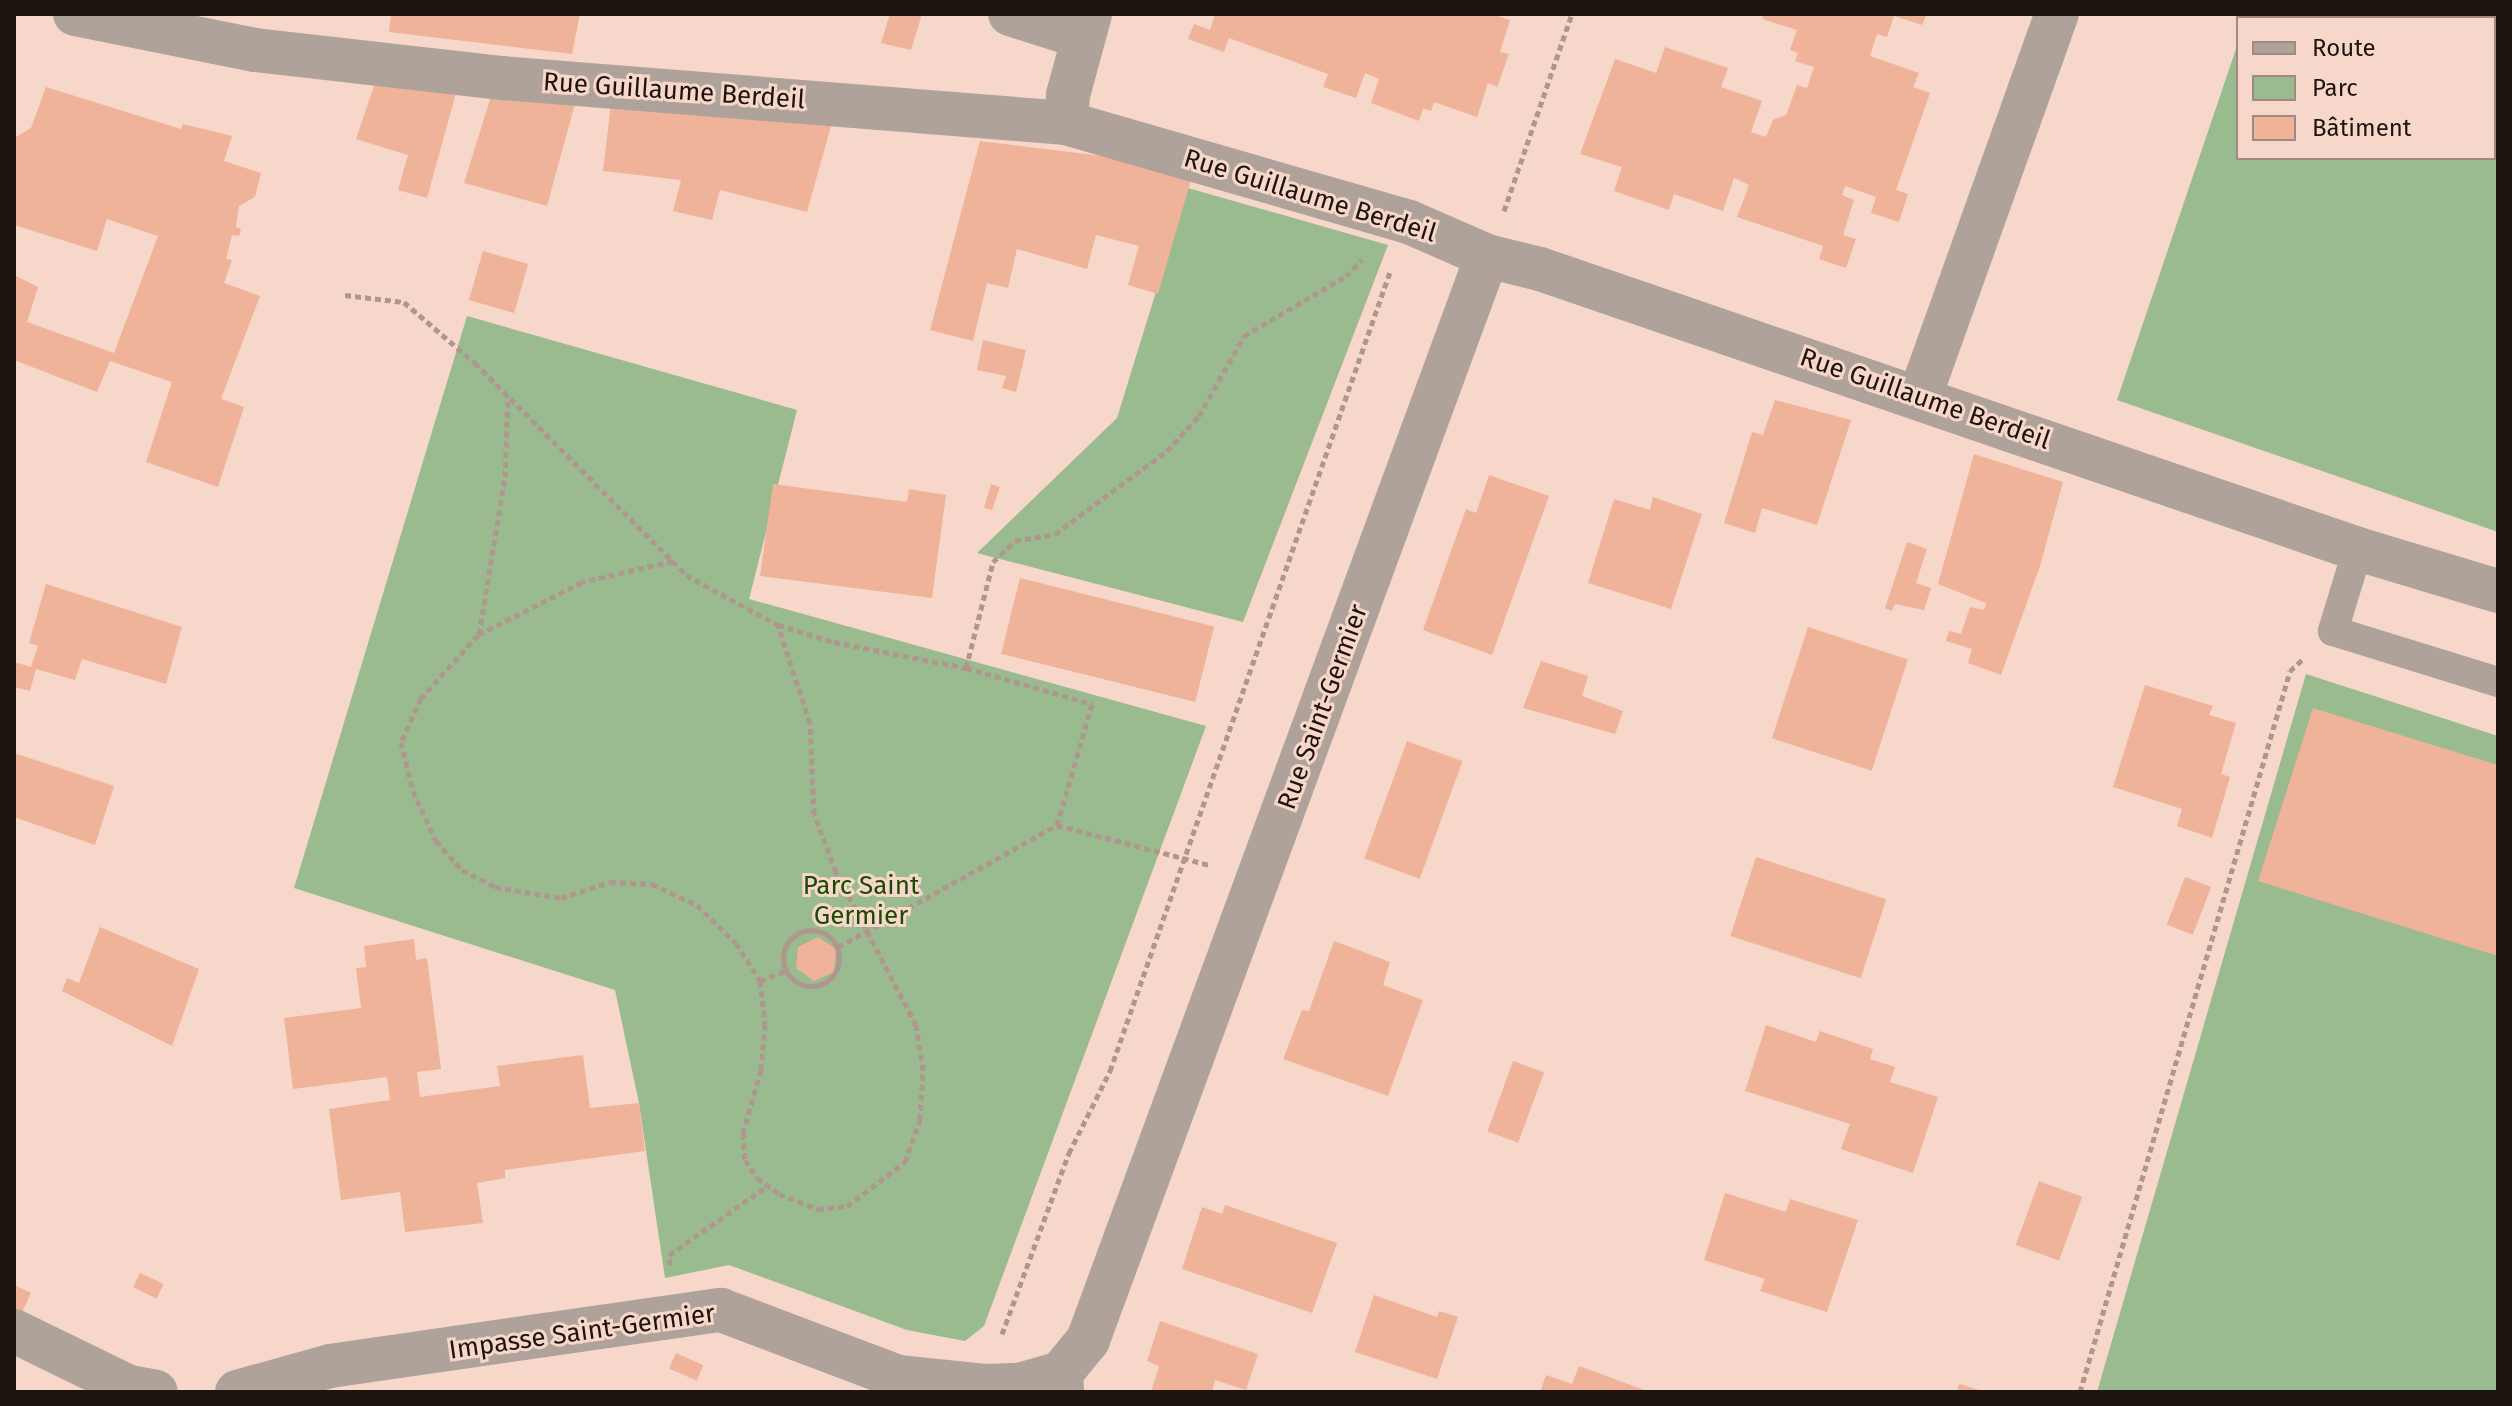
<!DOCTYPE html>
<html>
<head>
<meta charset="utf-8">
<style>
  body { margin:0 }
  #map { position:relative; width:2512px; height:1406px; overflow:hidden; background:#f6d7ca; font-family:"Fira Sans",sans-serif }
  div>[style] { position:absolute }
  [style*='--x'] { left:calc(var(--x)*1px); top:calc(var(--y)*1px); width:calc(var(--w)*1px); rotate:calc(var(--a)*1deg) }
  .green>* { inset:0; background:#9aba90 }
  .building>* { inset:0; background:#efb39a; transform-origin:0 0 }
  .path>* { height:5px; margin-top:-2.5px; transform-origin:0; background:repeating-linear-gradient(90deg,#af978d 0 6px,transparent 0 10px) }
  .path>.ring { margin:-2.5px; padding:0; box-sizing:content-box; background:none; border:5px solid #af978d; border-radius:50% }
  .lane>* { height:30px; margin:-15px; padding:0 15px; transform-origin:15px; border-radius:15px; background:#aea29b }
  .street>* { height:44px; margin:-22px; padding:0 22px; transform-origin:22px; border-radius:22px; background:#aea29b }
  span { translate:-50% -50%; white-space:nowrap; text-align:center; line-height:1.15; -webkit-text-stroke:6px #f6d7ca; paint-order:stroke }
  .street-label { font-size:26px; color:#1e140f }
  .park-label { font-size:26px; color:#1b4a04 }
  .frame { position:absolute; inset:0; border:16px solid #1e140f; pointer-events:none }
  .legend { position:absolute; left:2236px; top:16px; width:260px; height:144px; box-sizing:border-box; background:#f6d7ca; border:2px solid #a0897f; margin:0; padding:10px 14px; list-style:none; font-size:24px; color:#1e140f }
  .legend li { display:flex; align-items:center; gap:16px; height:40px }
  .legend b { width:40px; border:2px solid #a0897f }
</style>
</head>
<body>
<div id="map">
  <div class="green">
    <div style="clip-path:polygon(2248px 14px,2498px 14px,2498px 532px,2117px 400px,2238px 43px,2238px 158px,2494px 158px,2494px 18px,2247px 18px)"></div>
    <div style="clip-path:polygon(1188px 188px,1388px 245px,1243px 622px,977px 553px,1117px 418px)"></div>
    <div style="clip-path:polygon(467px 316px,797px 410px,749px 599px,1206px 726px,984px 1326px,965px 1341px,907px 1330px,729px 1265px,665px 1278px,639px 1103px,615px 990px,294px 888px)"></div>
    <div style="clip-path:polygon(2306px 674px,2498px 736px,2498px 1392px,2097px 1392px)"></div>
  </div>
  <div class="building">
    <div style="clip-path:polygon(391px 14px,580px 14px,572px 54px,389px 32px)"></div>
    <div style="clip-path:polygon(890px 14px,922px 14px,911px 50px,881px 43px)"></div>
    <div style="clip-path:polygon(1215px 14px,1492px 14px,1510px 20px,1500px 52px,1509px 54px,1497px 87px,1488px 83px,1477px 117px,1434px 102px,1431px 111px,1423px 108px,1419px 121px,1371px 103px,1379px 79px,1365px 73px,1356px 98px,1323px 87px,1328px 74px,1229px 38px,1224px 52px,1188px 39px,1194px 24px,1210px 30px)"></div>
    <div style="clip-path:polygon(1764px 14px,1927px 14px,1922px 25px,1894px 16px,1887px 37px,1877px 34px,1870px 56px,1919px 73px,1913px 87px,1930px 93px,1896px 190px,1908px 194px,1899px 222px,1871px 213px,1876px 197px,1845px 186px,1842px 195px,1854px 200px,1843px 235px,1856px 239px,1846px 268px,1819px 259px,1823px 246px,1737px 217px,1749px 185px,1734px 178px,1723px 211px,1674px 194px,1669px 210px,1614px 191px,1622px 167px,1580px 154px,1615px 59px,1656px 73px,1665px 47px,1728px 68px,1721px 87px,1762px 101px,1751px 132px,1766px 137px,1773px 120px,1786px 115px,1797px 85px,1807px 88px,1814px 67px,1795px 61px,1798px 53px,1790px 50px,1797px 30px,1762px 19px)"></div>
    <div style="clip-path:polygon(375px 83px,456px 93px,427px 198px,398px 190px,408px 155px,356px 139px)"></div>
    <div style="clip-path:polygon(46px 87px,181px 129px,183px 124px,232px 136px,224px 161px,261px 173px,255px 197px,239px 206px,236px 227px,241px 229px,239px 236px,232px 235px,226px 259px,232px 260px,224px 283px,260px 296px,221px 399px,244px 407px,218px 487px,146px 462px,172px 382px,110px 361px,97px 392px,14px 360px,14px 275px,38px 287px,27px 322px,114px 353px,158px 236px,107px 219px,97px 251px,14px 225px,14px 138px,31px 128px)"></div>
    <div style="clip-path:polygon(492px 93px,576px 100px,547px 206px,464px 183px)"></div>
    <div style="clip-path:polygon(611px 103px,831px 126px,807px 212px,720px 190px,712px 220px,673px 211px,681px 180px,603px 171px)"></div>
    <div style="clip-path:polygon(980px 141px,1119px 158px,1191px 180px,1158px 294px,1128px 285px,1139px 246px,1096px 235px,1087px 269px,1017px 249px,1008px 288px,987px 283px,973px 341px,930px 330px)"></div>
    <div style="left:483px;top:251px;width:47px;height:51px;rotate:16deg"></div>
    <div style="clip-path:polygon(983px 340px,1026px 350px,1016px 392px,1002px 388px,1006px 376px,977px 370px)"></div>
    <div style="clip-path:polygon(1775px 400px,1851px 420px,1817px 525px,1762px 508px,1755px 533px,1724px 523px,1752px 432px,1763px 435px)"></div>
    <div style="clip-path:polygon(1974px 454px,2063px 482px,2040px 566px,2001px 675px,1968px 663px,1972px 649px,1946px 641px,1949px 631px,1961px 634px,1970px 607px,1984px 610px,1986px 603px,1938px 584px)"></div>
    <div style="clip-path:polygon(1489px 475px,1549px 496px,1492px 655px,1423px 630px,1466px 509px,1476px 513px)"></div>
    <div style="clip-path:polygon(773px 484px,907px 502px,909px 489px,946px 495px,932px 598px,760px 576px)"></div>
    <div style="clip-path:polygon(991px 484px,1000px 487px,992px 510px,984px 508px)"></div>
    <div style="clip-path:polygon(1653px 497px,1702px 514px,1671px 609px,1588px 583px,1614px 499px,1650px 510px)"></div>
    <div style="clip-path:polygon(1907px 542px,1927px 549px,1916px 583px,1931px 588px,1924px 610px,1895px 604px,1892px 611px,1885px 608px)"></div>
    <div style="left:1020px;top:578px;width:200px;height:78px;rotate:14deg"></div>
    <div style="clip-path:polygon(46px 584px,182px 627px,166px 684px,82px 659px,75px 680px,36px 669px,30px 691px,14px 687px,14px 662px,31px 667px,38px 646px,29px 643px)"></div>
    <div style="left:1808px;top:627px;width:105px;height:117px;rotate:18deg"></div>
    <div style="clip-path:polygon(1541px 661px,1588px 676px,1582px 696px,1623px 711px,1615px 734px,1523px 708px)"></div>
    <div style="clip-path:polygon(2145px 685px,2213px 706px,2209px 715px,2236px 723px,2221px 774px,2230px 777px,2212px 838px,2177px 826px,2182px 809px,2113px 787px)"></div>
    <div style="clip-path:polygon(2313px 708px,2498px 765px,2498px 956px,2258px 881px)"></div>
    <div style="left:1407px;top:741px;width:59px;height:125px;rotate:20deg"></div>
    <div style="clip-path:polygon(14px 753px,114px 786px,95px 845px,14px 817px)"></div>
    <div style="left:1756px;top:857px;width:137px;height:83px;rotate:18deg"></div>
    <div style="left:2185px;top:877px;width:28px;height:51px;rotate:21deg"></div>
    <div style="clip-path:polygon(100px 927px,199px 969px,172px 1046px,62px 991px,67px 978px,79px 983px)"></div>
    <div style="clip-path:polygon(818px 937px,836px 949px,834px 972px,814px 981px,796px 968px,798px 947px)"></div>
    <div style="clip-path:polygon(414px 939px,416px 960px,427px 958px,441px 1069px,417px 1072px,420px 1097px,500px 1086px,497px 1066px,583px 1055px,590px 1108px,639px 1103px,645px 1151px,505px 1170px,505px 1178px,477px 1183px,483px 1223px,405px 1232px,400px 1192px,341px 1200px,329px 1109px,390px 1100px,387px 1077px,293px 1089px,284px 1018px,361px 1008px,356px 968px,366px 967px,364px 946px)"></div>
    <div style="clip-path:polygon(1334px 941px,1390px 962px,1383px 985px,1423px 1000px,1388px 1096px,1283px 1059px,1302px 1010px,1309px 1011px)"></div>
    <div style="clip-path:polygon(1766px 1025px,1816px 1042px,1820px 1031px,1873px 1049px,1870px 1059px,1895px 1067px,1890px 1082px,1938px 1097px,1913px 1173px,1841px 1149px,1850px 1124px,1745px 1091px)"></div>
    <div style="left:1513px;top:1061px;width:33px;height:75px;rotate:20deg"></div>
    <div style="left:2039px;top:1181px;width:46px;height:68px;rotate:20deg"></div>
    <div style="clip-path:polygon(1725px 1193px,1786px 1212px,1790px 1199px,1858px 1220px,1827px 1312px,1760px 1291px,1765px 1279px,1704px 1260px)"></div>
    <div style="clip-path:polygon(1225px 1205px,1337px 1243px,1312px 1313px,1182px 1269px,1202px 1207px,1222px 1214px)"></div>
    <div style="left:140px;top:1273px;width:26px;height:16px;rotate:25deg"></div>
    <div style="clip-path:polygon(14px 1285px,31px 1293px,22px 1312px,14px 1309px)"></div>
    <div style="clip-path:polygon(1374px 1295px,1437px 1317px,1439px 1311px,1458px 1317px,1437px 1379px,1355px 1352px)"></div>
    <div style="clip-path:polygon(1160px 1321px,1258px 1354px,1246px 1390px,1215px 1380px,1212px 1392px,1151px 1392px,1159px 1366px,1147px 1361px)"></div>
    <div style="left:676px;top:1353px;width:30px;height:17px;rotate:24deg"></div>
    <div style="clip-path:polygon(1579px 1366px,1650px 1392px,1540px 1392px,1546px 1375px,1572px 1384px)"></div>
    <div style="clip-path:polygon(1959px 1384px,1983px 1391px,1983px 1392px,1957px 1392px)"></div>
  </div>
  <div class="path">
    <div style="--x:1504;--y:211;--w:208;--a:-71"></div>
    <div style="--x:345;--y:295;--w:59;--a:6.8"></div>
    <div style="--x:404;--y:302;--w:94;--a:40.7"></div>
    <div style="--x:475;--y:363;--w:299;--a:45.1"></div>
    <div style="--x:686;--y:575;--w:105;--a:28.5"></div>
    <div style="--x:778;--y:625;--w:59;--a:16.9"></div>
    <div style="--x:834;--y:642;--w:135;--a:11.1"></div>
    <div style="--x:966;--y:668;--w:131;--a:15.9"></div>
    <div style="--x:1092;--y:704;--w:126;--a:106.1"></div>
    <div style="--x:673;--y:561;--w:93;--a:167"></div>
    <div style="--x:582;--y:582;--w:117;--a:153"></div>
    <div style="--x:478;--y:635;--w:85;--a:132.1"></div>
    <div style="--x:421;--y:698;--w:48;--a:114.4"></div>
    <div style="--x:401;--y:742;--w:50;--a:76.2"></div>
    <div style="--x:413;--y:791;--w:55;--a:65.3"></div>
    <div style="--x:436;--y:841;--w:39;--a:48"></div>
    <div style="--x:462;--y:870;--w:37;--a:27"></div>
    <div style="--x:495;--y:887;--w:67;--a:9.5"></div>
    <div style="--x:561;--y:898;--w:52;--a:-18.1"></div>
    <div style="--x:610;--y:882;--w:42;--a:2.7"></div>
    <div style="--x:652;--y:884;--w:50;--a:25"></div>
    <div style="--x:697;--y:905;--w:54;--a:44.3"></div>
    <div style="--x:736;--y:943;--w:45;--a:57.7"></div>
    <div style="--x:760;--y:981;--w:43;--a:83.4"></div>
    <div style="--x:765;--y:1024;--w:46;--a:95"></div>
    <div style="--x:761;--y:1070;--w:66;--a:105.9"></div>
    <div style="--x:743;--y:1133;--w:27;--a:86"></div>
    <div style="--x:745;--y:1160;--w:22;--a:56"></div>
    <div style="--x:757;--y:1178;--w:27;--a:36"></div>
    <div style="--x:779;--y:1194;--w:42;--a:21"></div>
    <div style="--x:818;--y:1209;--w:29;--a:-6"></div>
    <div style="--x:847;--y:1206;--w:73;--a:-37.2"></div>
    <div style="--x:905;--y:1162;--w:45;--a:-70.3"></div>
    <div style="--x:920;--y:1120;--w:50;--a:-86.6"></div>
    <div style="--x:923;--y:1070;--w:46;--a:-98.8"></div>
    <div style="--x:916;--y:1025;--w:173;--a:-117.6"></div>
    <div style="--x:836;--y:872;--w:62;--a:-110.8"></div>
    <div style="--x:814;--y:814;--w:91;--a:-92.5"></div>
    <div style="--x:810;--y:723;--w:103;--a:-108.1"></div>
    <div style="--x:479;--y:634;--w:159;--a:-80.6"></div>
    <div style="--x:505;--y:477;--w:81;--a:-87.9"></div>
    <div style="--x:966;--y:668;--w:109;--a:-75.7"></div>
    <div style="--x:993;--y:562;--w:30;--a:-44"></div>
    <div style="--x:1015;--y:541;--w:41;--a:-9.9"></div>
    <div style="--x:1055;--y:534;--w:139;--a:-36.5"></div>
    <div style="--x:1167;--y:451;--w:47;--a:-47.6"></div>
    <div style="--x:1199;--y:416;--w:92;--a:-60.6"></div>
    <div style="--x:1244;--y:336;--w:118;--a:-30.5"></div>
    <div style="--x:1346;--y:276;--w:23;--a:-45"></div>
    <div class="ring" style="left:783px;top:930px;width:51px;height:51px"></div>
    <div style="--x:838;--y:947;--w:251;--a:-29.1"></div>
    <div style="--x:1057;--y:825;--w:158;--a:14.7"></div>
    <div style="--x:760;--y:981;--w:27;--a:-22"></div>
    <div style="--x:670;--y:1265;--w:10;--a:-96"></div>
    <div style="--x:669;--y:1255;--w:120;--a:-35.1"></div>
    <div style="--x:1002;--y:1334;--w:193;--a:-69.7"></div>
    <div style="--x:1069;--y:1153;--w:92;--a:-63.4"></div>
    <div style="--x:1110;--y:1071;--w:850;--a:-70.69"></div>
    <div style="--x:2080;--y:1392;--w:751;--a:-73.76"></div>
    <div style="--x:2290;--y:671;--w:18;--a:-43"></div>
  </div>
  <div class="lane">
    <div style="--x:2358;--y:549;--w:86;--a:107"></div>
    <div style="--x:2333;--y:631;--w:173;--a:17.2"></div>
  </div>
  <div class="street">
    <div style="--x:75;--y:14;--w:184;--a:11.3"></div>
    <div style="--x:255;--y:50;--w:249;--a:6.5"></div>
    <div style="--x:502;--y:78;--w:566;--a:4.56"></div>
    <div style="--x:1066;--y:123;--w:357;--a:16.1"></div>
    <div style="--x:1409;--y:222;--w:85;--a:23.6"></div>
    <div style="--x:1487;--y:256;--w:55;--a:13.8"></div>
    <div style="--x:1540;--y:269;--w:865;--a:18.9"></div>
    <div style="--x:2358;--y:549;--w:146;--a:16.7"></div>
    <div style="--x:1010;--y:14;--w:76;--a:17.7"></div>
    <div style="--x:1066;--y:123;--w:28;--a:-86"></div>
    <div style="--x:1068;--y:95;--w:84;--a:-74.8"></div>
    <div style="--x:1920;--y:396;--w:406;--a:-70.3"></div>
    <div style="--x:14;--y:1331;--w:128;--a:26"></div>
    <div style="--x:129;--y:1387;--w:27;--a:10"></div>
    <div style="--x:237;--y:1392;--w:97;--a:-15.6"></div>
    <div style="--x:330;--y:1366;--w:395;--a:-8.2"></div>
    <div style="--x:721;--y:1310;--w:189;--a:20.7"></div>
    <div style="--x:898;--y:1377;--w:87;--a:5.9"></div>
    <div style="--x:985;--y:1386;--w:34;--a:-2"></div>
    <div style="--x:1019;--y:1385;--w:44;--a:-15.9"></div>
    <div style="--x:1062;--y:1392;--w:19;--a:-93"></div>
    <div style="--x:1061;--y:1373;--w:43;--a:-50.7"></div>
    <div style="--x:1088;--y:1340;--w:1155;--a:-69.79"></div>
  </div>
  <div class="street-label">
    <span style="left:674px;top:91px;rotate:4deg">Rue Guillaume Berdeil</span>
    <span style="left:1310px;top:196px;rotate:17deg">Rue Guillaume Berdeil</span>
    <span style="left:1925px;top:399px;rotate:19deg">Rue Guillaume Berdeil</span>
    <span style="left:1323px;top:707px;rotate:-70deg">Rue Saint-Germier</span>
    <span style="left:582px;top:1332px;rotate:-8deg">Impasse Saint-Germier</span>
  </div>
  <div class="park-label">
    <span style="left:861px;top:901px">Parc Saint<br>Germier</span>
  </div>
  <div class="frame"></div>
  <ul class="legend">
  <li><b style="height:10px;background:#aea29b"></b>Route</li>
  <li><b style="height:22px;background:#9aba90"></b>Parc</li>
  <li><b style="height:22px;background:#efb39a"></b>Bâtiment</li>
  </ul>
</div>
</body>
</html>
